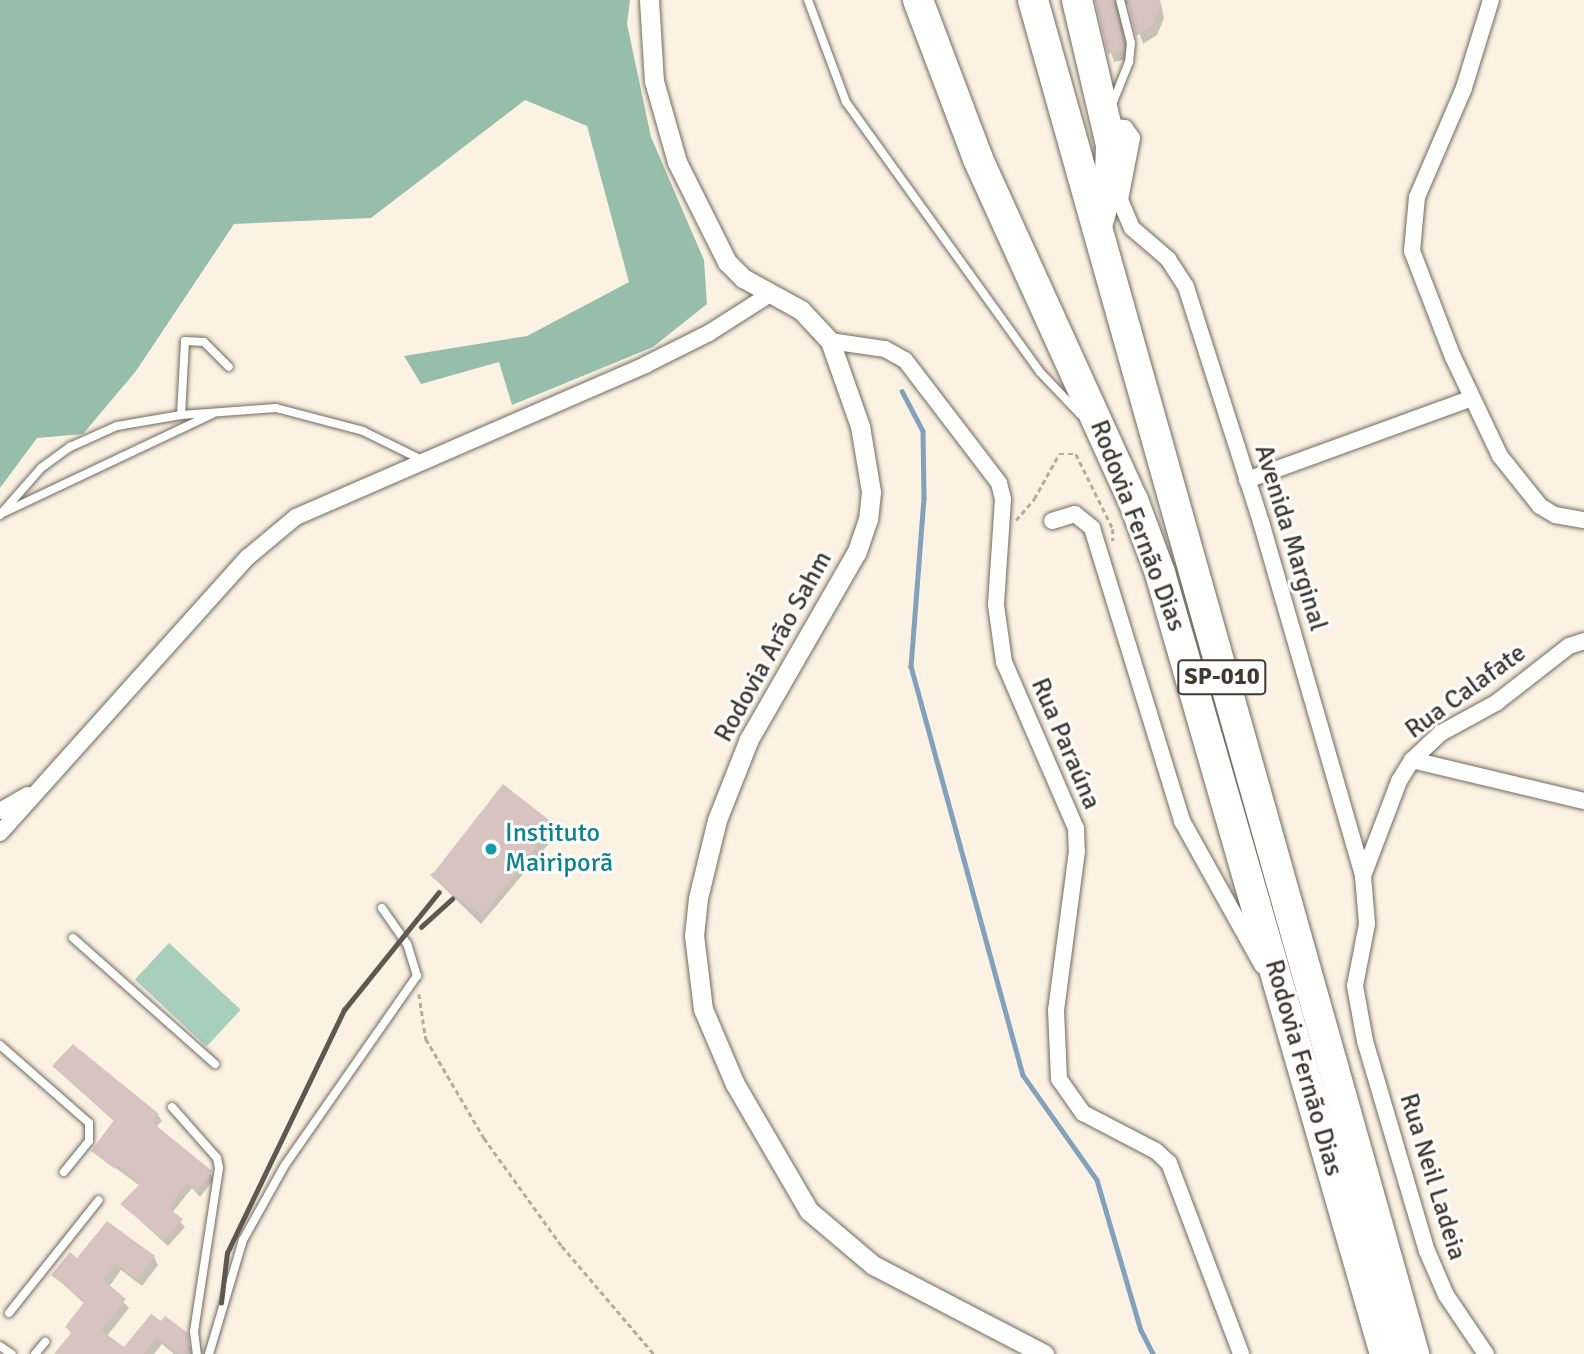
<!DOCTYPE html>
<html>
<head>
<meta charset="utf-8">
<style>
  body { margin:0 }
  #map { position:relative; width:1584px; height:1354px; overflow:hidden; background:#fbf2e3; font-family:Signika,sans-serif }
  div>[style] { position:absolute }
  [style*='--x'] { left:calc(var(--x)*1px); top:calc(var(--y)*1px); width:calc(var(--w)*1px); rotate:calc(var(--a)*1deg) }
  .green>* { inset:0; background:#a8cfbb; transform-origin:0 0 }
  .forest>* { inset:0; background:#97beaa }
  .shadow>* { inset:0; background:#0003 }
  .stream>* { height:4.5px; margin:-2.25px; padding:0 2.25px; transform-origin:2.25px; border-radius:2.25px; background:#84a1bc }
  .building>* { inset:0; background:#d7c4c1; transform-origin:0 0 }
  .path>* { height:2.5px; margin-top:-1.25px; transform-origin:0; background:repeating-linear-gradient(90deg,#b2aca0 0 5px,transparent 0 8.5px) }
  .roads { filter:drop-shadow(0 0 2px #716a5d) drop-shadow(0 0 2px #716a5d) }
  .service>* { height:8px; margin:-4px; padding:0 4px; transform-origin:4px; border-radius:4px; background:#fff }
  .minor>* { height:16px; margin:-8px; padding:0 8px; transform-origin:8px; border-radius:8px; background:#fff }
  .tertiary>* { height:19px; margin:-9.5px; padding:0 9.5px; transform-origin:9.5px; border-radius:9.5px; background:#fff }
  .motorway>* { height:30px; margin:-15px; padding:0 15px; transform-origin:15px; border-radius:15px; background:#fff }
  .rail>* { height:4.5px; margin:-2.25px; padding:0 2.25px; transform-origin:2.25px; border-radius:2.25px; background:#5d5951 }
  .dots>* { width:19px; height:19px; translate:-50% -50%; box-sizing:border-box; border:4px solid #fff; border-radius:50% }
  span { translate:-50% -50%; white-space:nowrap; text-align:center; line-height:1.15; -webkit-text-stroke:6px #fff; paint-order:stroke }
  .shield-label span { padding:2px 5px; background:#fff; border:2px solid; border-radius:5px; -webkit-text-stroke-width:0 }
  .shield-label { font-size:24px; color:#3d3a34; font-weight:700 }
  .street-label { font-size:26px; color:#3d3a34 }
  .culture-label { font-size:26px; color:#0d838f }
  .left { translate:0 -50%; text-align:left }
</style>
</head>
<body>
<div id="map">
  <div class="green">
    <div style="left:169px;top:943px;width:98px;height:50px;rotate:43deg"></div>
  </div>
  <div class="forest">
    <div style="clip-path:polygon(0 0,630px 0,627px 24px,651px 137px,704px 260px,707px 304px,653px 347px,512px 405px,499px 362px,421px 384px,404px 356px,527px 336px,629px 282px,587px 126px,525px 100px,371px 218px,234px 224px,136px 371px,83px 434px,37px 438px,0 488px)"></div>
  </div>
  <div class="shadow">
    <div style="clip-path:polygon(1095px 0,1160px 0,1164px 18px,1157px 35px,1143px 44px,1130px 5px,1120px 3px,1128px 59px,1114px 62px)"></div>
    <div style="clip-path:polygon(552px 825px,557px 834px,481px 924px,430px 874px)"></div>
    <div style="clip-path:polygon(54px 1067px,158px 1115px,162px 1121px,156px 1127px,210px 1173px,214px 1179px,200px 1197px,192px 1188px,172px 1213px,185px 1227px,168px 1246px,122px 1204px,140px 1186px,93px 1151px,115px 1122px)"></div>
    <div style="clip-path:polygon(154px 1257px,158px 1265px,142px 1286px,121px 1270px,109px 1287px,129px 1308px,107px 1336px,124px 1350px,151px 1316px,186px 1334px,192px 1354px,174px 1354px,162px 1344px,154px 1354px,56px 1354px,72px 1335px,67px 1327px,85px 1304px,53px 1275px,77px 1260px)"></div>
  </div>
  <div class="stream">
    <div style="--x:902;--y:391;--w:45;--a:62.3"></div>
    <div style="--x:923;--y:431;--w:67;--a:89.1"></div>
    <div style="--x:924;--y:498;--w:169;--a:94.4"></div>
    <div style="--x:911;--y:666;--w:424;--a:74.7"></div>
    <div style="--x:1023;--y:1075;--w:128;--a:54.8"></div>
    <div style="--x:1097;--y:1180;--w:156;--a:73.7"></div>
    <div style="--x:1141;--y:1330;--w:27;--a:63"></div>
  </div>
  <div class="building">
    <div style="clip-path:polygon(1095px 0,1114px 0,1124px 50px,1108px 54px)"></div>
    <div style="clip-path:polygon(1127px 0,1159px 0,1160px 8px,1152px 26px,1136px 36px)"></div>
    <div style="left:503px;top:784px;width:65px;height:117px;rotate:38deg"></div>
    <div style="clip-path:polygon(73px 1044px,159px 1114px,152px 1122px,212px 1171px,196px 1192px,187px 1183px,168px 1208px,183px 1219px,164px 1240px,120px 1204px,140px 1184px,118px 1165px,115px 1169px,91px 1151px,114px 1120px,52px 1066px)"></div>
    <div style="clip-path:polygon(107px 1221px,155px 1256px,137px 1279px,116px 1263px,103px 1280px,126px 1299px,101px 1330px,124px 1347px,151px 1314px,161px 1321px,165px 1316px,188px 1333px,189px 1344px,182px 1354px,156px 1337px,143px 1354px,54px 1354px,72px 1332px,65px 1327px,85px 1301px,51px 1275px,70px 1252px,77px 1258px)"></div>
  </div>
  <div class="path">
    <div style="--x:1016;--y:520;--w:28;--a:-49"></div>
    <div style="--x:1034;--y:499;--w:51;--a:-60.9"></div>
    <div style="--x:1059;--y:454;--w:17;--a:0"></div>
    <div style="--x:1076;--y:454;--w:84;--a:63.7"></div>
    <div style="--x:1113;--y:529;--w:12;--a:90"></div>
    <div style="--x:419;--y:994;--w:46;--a:81.2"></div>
    <div style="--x:426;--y:1039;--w:115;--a:59.6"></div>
    <div style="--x:484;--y:1138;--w:133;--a:54.2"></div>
    <div style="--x:562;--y:1246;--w:142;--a:49.6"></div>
  </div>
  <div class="roads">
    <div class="service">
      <div style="--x:808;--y:0;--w:109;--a:69.6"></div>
      <div style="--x:846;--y:102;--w:332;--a:54.3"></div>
      <div style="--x:1040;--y:372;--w:59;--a:46.4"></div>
      <div style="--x:1111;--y:107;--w:48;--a:-68.2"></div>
      <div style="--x:1129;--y:62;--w:19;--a:-84"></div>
      <div style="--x:1131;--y:43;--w:44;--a:-104.3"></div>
      <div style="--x:181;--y:415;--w:74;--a:-86.9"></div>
      <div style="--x:185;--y:341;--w:19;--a:3"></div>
      <div style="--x:204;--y:342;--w:35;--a:45"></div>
      <div style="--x:5;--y:512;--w:229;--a:-25.3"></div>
      <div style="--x:0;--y:515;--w:62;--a:-48.9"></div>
      <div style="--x:41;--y:468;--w:36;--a:-36"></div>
      <div style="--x:70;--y:447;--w:51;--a:-24.1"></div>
      <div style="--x:117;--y:426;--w:65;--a:-9.8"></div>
      <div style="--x:181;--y:415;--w:95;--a:-4.2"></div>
      <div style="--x:276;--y:408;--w:90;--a:14.8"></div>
      <div style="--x:363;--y:431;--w:66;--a:26.2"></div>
      <div style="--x:73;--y:938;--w:190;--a:41.6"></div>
      <div style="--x:0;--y:1045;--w:118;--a:41.2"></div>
      <div style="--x:89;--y:1123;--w:18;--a:90"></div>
      <div style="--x:89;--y:1141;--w:40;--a:129"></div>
      <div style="--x:172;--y:1107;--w:68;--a:48.6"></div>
      <div style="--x:217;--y:1158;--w:10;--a:79"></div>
      <div style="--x:219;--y:1168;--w:165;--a:98.7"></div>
      <div style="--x:194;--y:1331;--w:23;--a:83"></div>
      <div style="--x:9;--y:1313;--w:144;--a:-51.5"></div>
      <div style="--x:0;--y:1346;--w:14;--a:34"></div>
      <div style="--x:35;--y:1354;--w:16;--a:-50"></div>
      <div style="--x:209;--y:1354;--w:119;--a:-73.4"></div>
      <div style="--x:243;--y:1240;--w:86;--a:-60.8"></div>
      <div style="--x:285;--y:1165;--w:231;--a:-55.1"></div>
      <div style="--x:417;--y:976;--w:34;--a:-107"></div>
      <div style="--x:407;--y:944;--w:44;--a:-124.8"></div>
    </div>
    <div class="minor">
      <div style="--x:1491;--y:0;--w:92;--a:107.1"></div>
      <div style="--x:1464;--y:88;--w:119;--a:113.3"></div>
      <div style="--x:1417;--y:197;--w:54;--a:95.3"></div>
      <div style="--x:1412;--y:251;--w:114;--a:68.9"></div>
      <div style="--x:1453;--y:357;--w:110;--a:64.6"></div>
      <div style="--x:1500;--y:456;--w:64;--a:51.3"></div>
      <div style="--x:1540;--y:506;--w:17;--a:31"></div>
      <div style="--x:1555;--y:515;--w:29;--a:10"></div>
      <div style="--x:1108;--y:126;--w:17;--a:7"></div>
      <div style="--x:1125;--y:128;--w:12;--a:55"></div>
      <div style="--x:1132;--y:138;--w:63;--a:101"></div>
      <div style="--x:1120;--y:200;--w:30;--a:67"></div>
      <div style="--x:1132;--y:228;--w:48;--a:40.7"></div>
      <div style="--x:1168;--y:259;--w:33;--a:57"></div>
      <div style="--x:1186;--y:287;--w:247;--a:72.3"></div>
      <div style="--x:1261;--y:522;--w:368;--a:73.9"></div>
      <div style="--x:1363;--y:876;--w:48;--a:85.2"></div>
      <div style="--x:1367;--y:924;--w:63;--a:101"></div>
      <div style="--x:1355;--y:986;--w:56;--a:79.7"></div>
      <div style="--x:1365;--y:1041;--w:219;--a:73.6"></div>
      <div style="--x:1427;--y:1251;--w:48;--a:66.6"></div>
      <div style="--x:1446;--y:1295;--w:71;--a:55.9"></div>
      <div style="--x:830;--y:341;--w:56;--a:8.3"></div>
      <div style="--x:885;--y:349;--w:23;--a:29"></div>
      <div style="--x:905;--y:360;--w:155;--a:52.6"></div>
      <div style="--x:999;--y:483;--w:16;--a:76"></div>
      <div style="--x:1003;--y:499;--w:106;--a:93.8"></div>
      <div style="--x:996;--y:605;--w:58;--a:82"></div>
      <div style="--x:1004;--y:662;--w:181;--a:66.6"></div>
      <div style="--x:1076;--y:828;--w:23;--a:88"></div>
      <div style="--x:1077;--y:851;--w:160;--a:97.5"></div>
      <div style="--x:1056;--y:1010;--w:69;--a:87.5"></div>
      <div style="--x:1059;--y:1079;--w:42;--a:54.8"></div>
      <div style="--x:1083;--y:1113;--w:82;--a:27.5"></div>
      <div style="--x:1156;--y:1151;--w:18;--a:43"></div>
      <div style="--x:1169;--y:1163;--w:204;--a:69.3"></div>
      <div style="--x:1247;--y:480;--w:239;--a:-20"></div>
      <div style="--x:1052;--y:521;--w:24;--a:-17"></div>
      <div style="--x:1075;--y:514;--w:22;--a:39"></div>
      <div style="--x:1092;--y:528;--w:307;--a:72.9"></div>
      <div style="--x:1182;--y:821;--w:165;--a:60.9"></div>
      <div style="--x:1412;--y:760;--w:177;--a:13.4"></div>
      <div style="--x:0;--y:811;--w:32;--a:-30"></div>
      <div style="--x:0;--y:833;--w:371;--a:-48.1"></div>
      <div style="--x:248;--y:557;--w:62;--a:-39.8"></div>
      <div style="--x:296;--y:517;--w:381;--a:-23.5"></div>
      <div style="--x:645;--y:365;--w:72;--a:-26.6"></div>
      <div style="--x:709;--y:333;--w:72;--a:-32.6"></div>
      <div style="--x:1363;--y:876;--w:102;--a:-69.2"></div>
      <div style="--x:1399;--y:781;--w:25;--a:-58"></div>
      <div style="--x:1412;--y:760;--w:40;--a:-43"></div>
      <div style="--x:1441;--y:733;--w:63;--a:-28.6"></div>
      <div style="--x:1496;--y:703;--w:93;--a:-38"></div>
      <div style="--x:1569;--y:646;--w:16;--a:-18"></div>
    </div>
    <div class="tertiary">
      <div style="--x:649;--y:0;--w:81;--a:86.5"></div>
      <div style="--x:654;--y:81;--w:84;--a:74.1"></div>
      <div style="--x:677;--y:162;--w:112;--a:63.4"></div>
      <div style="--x:727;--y:262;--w:23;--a:45"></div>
      <div style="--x:743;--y:278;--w:66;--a:28.9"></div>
      <div style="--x:801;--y:310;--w:42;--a:46.9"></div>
      <div style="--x:830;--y:341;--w:90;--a:70.6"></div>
      <div style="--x:860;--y:426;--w:67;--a:80.5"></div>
      <div style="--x:871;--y:492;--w:27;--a:96"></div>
      <div style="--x:868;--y:519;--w:36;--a:109"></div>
      <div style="--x:856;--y:553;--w:215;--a:119.9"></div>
      <div style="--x:749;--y:739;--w:87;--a:111.6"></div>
      <div style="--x:717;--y:820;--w:80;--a:103.7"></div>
      <div style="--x:698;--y:898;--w:37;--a:96"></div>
      <div style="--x:694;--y:935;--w:75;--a:83.1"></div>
      <div style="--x:703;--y:1009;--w:82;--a:66.9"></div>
      <div style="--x:735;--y:1084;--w:147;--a:59.8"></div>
      <div style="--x:809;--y:1211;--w:84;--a:40.2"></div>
      <div style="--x:873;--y:1265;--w:193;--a:27.5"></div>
    </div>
    <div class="motorway">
      <div style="--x:918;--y:0;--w:170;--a:69.3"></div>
      <div style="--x:978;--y:159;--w:375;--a:65.6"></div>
      <div style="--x:1133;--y:500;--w:78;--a:69.7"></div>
      <div style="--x:1160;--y:573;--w:813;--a:73.93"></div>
      <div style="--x:1033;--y:0;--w:1407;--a:74.28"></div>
      <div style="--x:1077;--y:0;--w:149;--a:76.8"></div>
      <div style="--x:1111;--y:145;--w:37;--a:92"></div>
      <div style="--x:1110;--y:182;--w:46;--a:106.5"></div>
    </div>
  </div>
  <div class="rail">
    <div style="--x:421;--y:927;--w:42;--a:-42.1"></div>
    <div style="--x:221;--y:1303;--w:50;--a:-83.2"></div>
    <div style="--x:227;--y:1253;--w:270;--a:-64.3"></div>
    <div style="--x:344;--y:1010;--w:151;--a:-51.2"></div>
  </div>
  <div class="dots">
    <div style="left:491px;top:849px;background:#0f9aa8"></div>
  </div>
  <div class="shield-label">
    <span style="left:1222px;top:677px">SP-010</span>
  </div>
  <div class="street-label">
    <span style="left:1137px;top:526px;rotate:69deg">Rodovia Fernão Dias</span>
    <span style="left:1290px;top:538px;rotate:73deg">Avenida Marginal</span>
    <span style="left:774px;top:647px;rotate:-61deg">Rodovia Arão Sahm</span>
    <span style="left:1466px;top:692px;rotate:-36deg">Rua Calafate</span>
    <span style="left:1065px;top:744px;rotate:67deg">Rua Paraúna</span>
    <span style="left:1303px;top:1068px;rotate:74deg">Rodovia Fernão Dias</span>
    <span style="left:1432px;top:1177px;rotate:73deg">Rua Neil Ladeia</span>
  </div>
  <div class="culture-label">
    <span class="left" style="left:505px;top:849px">Instituto<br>Mairiporã</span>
  </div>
</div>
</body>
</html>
